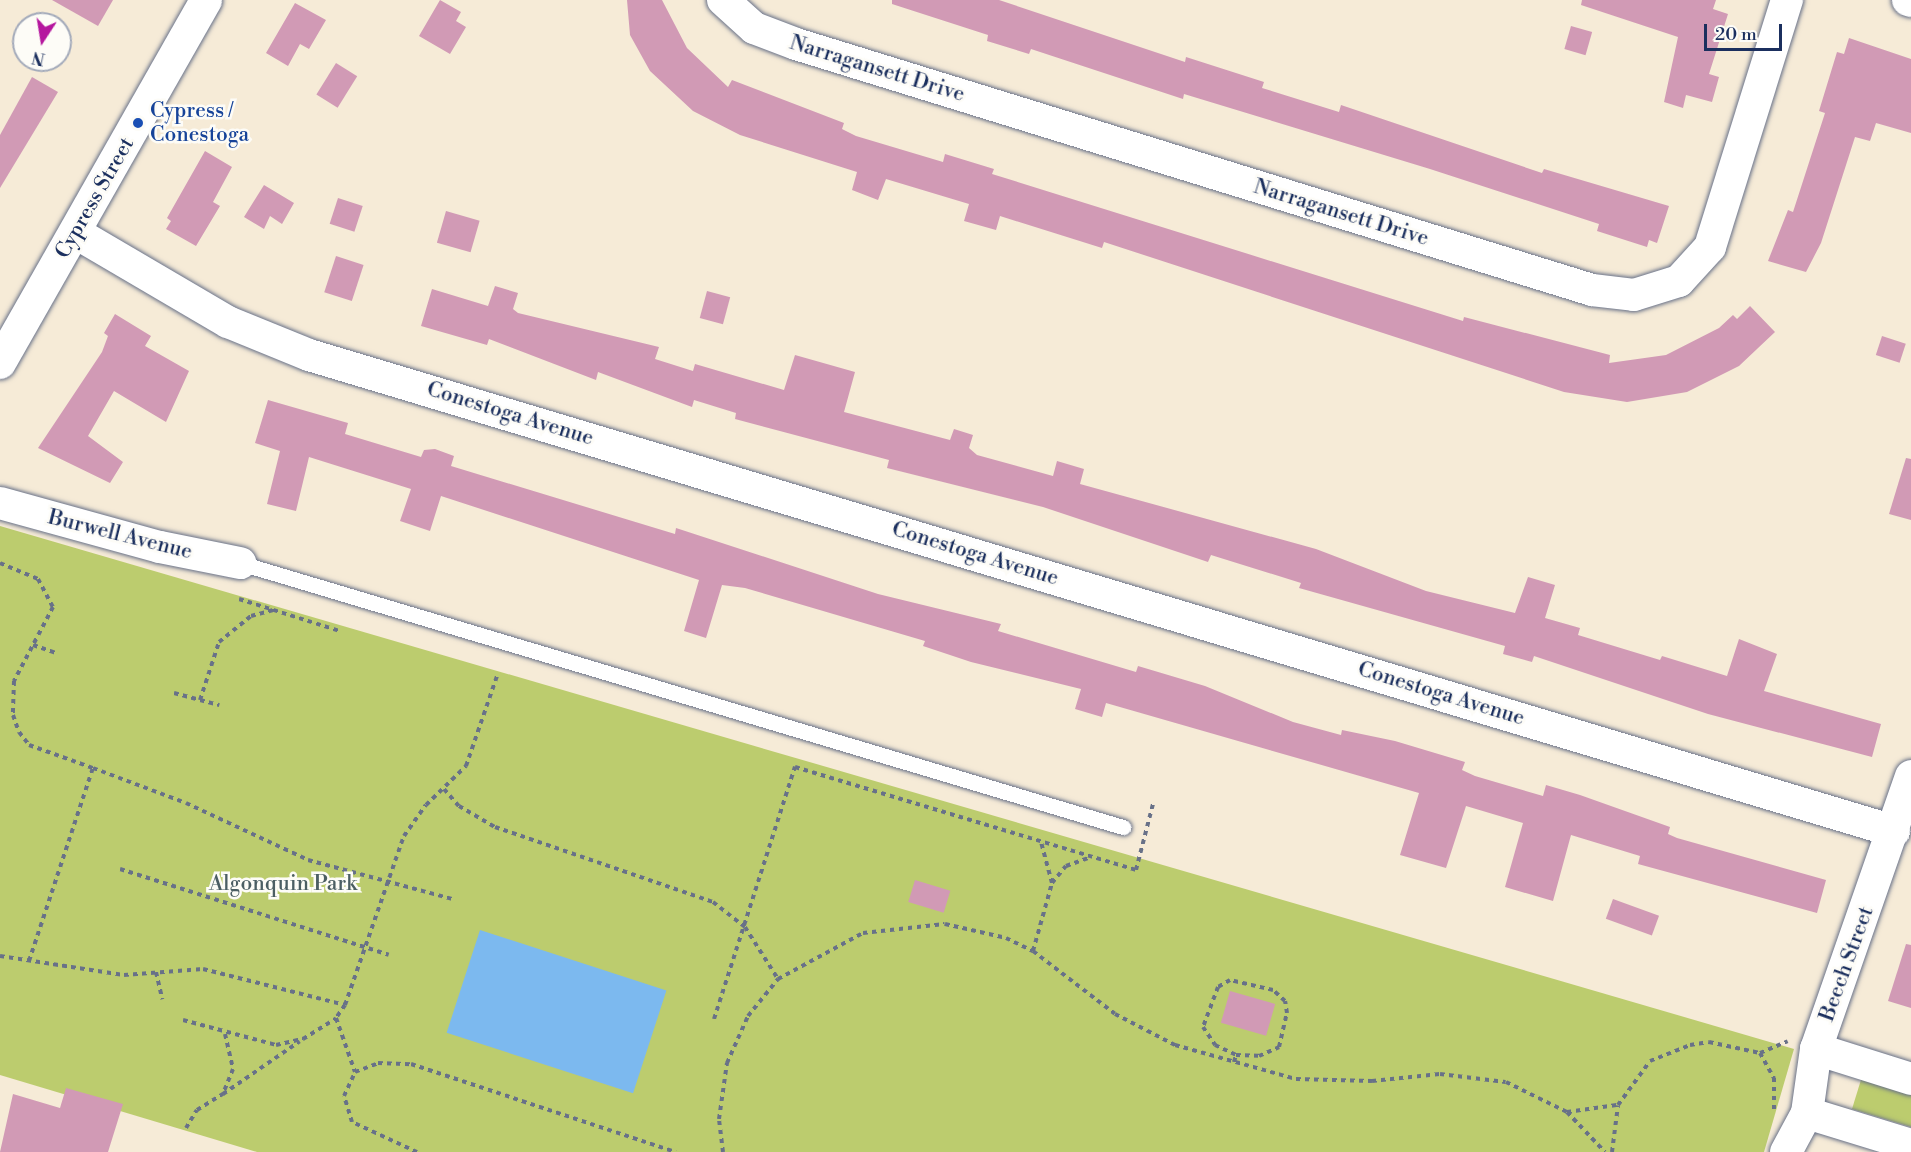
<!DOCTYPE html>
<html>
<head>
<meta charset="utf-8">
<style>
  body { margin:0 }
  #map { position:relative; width:1911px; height:1152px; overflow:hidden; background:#f6ebd7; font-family:"Libre Bodoni",serif }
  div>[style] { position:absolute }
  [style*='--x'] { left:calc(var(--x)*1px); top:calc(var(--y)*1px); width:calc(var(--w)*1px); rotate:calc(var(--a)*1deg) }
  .green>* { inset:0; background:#bccc6e }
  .water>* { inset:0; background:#7cb9ef; transform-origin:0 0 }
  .building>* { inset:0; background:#d19ab5; transform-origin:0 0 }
  .path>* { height:4px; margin-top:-2px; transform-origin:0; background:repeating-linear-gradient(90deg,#687188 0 4.5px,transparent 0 9px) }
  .roads { filter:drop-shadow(0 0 2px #687188) drop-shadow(0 0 2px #687188) }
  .service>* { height:15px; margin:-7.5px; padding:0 7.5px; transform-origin:7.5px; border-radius:7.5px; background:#fff }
  .minor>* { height:32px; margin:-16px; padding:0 16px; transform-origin:16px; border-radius:16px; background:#fff }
  .dots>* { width:16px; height:16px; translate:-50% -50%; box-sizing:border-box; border:3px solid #fdfcf7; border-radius:50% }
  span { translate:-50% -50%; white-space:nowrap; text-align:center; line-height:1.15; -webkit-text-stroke:5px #fdfcf7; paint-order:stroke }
  .street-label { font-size:21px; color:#1b2f5e }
  .transit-label { font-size:21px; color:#164399 }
  .left { translate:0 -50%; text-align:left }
  .park-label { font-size:21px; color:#4b5e63 }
  .north { position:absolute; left:12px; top:12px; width:60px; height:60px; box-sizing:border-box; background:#fdfcf7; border:2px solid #a3aaba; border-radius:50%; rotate:192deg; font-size:16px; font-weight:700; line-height:24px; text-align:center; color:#1b2f5e }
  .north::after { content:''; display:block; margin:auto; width:21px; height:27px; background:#b5179e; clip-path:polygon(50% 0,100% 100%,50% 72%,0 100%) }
  .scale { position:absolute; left:1704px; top:24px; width:78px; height:27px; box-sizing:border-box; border:3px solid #1b2f5e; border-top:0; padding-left:8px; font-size:18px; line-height:21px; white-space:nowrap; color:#1b2f5e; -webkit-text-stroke:4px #fdfcf7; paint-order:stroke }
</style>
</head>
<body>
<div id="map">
  <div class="green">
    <div style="clip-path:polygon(0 526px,1794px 1049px,1764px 1152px,257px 1152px,0 1075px)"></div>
    <div style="clip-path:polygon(1864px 1070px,1911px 1085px,1911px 1127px,1852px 1109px)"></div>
  </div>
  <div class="water">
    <div style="left:480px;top:930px;width:196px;height:108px;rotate:18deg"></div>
  </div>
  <div class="building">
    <div style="clip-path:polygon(52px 0,113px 0,98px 26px)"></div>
    <div style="clip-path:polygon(440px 0,461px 12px,456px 21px,466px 27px,450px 54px,419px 36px)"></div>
    <div style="clip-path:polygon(627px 0,662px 0,687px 48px,728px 87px,732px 80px,844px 123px,842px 129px,856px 136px,943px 162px,945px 154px,994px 169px,992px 174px,1463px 321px,1464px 317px,1610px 355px,1609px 363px,1666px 355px,1719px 328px,1733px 315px,1737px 319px,1750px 306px,1775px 332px,1739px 366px,1687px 392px,1627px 402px,1564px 392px,1104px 242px,1102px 248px,1000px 216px,996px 230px,964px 221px,969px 204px,886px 179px,878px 200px,852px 190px,857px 172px,740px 135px,693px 111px,650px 71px,630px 35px)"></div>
    <div style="clip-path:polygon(892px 0,999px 0,1185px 62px,1186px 57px,1264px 82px,1262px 88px,1339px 112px,1341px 105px,1542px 173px,1544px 169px,1669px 206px,1657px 243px,1649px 240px,1647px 247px,1597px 231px,1599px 224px,1430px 169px,1184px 94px,1183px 99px,1031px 49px,1029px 54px,987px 41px,988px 35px,892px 4px)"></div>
    <div style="clip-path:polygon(1582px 0,1716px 0,1713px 9px,1728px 14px,1709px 74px,1719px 77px,1712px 102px,1686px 95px,1683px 108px,1664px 102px,1678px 37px,1581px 5px)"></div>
    <div style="clip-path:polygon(295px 3px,326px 20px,309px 49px,300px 44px,288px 66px,266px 53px)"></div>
    <div style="left:1571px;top:26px;width:22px;height:24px;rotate:16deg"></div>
    <div style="clip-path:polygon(1849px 38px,1911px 59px,1911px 133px,1876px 123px,1870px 141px,1855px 137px,1821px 243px,1806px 272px,1768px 261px,1788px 210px,1793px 212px,1825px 113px,1819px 111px,1837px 52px,1844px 54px)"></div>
    <div style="left:336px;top:63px;width:25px;height:37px;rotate:32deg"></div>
    <div style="clip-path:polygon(32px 77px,58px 92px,0 188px,0 135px)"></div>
    <div style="clip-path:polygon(205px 151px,232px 167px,213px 202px,220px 206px,196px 246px,166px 229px,171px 221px,167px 218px)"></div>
    <div style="clip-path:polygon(264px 185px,294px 203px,282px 224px,270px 216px,264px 229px,244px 217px)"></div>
    <div style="left:338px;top:198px;width:26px;height:27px;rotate:18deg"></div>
    <div style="left:446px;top:211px;width:35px;height:33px;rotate:16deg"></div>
    <div style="left:336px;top:256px;width:29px;height:38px;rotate:18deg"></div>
    <div style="clip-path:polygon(495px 286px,518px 293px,513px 309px,518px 313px,659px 347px,655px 359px,693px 371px,695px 364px,784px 390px,795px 355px,855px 372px,844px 412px,950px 440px,954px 429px,973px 435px,969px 448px,977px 455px,1053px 476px,1057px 461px,1084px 469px,1080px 484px,1316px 549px,1426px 591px,1515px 613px,1528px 577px,1555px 585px,1545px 618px,1580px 628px,1578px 635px,1660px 660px,1662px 656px,1727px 676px,1739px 639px,1777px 654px,1764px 691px,1881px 724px,1872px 757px,1708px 714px,1534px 656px,1532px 662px,1503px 654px,1505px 646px,1299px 588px,1301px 583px,1211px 555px,1208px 562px,1043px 507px,887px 468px,889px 460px,735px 419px,736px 413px,694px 400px,692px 407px,598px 372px,596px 380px,489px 339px,487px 345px,421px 326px,432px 289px,488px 306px)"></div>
    <div style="left:707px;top:291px;width:24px;height:28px;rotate:15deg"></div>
    <div style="clip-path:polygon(115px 314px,151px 336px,145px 346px,189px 371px,166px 422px,114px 391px,88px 436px,123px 462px,110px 483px,38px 448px,102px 352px,108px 336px,104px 333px)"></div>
    <div style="left:1882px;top:336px;width:25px;height:20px;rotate:18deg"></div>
    <div style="clip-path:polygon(268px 400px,348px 423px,345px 434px,421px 457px,424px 450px,435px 449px,454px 456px,451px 466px,675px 534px,676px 528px,878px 594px,1001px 624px,998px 631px,1136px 672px,1138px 666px,1205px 686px,1293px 722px,1341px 735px,1342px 730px,1395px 741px,1465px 762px,1462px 770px,1475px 776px,1543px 796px,1546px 785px,1580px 795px,1670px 827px,1668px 834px,1677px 838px,1826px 880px,1817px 913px,1638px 864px,1640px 856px,1571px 835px,1553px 901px,1505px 887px,1523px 823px,1466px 806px,1446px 868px,1400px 855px,1419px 793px,1106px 703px,1102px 717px,1075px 709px,1081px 689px,971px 662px,923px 646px,925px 641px,745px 588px,722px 585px,706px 638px,684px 631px,699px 580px,441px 496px,430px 531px,400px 521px,411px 489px,309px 457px,296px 511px,267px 504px,280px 451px,255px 443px)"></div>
    <div style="clip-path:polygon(1906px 458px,1911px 459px,1911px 520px,1889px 514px)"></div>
    <div style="left:915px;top:880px;width:37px;height:23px;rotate:17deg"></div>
    <div style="left:1613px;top:899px;width:49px;height:21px;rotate:20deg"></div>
    <div style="clip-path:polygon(1906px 944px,1911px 945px,1911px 1008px,1888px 1001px)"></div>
    <div style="left:1230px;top:991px;width:47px;height:33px;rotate:16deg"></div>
    <div style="clip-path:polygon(66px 1088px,123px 1104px,108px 1152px,0 1152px,13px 1094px,60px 1108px)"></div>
  </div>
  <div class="path">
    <div style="--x:0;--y:563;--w:41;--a:22.8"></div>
    <div style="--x:38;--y:579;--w:32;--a:62"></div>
    <div style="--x:53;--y:607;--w:84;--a:117.8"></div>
    <div style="--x:14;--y:681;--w:34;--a:92"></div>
    <div style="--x:13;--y:715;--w:18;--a:71"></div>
    <div style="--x:19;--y:732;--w:16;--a:52"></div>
    <div style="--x:29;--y:745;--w:68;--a:19.8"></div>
    <div style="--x:239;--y:599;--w:106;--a:17.6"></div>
    <div style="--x:33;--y:645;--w:24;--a:19"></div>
    <div style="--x:174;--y:693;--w:27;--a:15"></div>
    <div style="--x:200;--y:700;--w:61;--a:-71.9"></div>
    <div style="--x:219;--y:642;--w:41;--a:-39.1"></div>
    <div style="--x:251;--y:616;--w:23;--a:-15"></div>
    <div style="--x:200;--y:700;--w:20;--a:15"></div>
    <div style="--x:444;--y:789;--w:23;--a:49"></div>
    <div style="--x:459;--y:806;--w:42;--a:30.3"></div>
    <div style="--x:495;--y:827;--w:231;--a:19"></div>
    <div style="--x:713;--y:902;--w:41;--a:38"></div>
    <div style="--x:745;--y:927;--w:62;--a:57.6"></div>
    <div style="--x:120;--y:869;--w:282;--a:17.7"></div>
    <div style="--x:1052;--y:883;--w:22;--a:-51"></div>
    <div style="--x:1066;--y:866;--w:27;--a:-20"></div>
    <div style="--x:1033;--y:951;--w:71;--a:-74.4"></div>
    <div style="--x:1052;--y:883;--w:42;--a:-105"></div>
    <div style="--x:0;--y:956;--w:125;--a:8.7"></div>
    <div style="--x:124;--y:975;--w:79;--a:-4.3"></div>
    <div style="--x:203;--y:969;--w:146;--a:14.2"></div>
    <div style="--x:345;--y:1005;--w:179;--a:-70.8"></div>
    <div style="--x:404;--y:836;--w:38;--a:-55"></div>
    <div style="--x:426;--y:805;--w:56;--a:-44.3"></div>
    <div style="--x:466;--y:766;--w:95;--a:-71"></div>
    <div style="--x:29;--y:961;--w:203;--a:-71.7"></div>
    <div style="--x:93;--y:768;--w:99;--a:20.6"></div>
    <div style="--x:186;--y:803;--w:135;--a:25"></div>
    <div style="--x:308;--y:860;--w:150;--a:15.1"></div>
    <div style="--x:156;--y:972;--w:28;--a:77"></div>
    <div style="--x:345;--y:1005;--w:16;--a:125"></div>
    <div style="--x:336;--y:1018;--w:57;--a:70.6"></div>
    <div style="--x:714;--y:1019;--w:265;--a:-72.2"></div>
    <div style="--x:795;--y:767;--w:356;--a:16.8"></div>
    <div style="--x:1136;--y:870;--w:68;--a:-75.6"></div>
    <div style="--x:183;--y:1020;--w:96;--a:15"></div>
    <div style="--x:276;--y:1045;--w:28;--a:-13"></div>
    <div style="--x:303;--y:1039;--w:39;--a:-32"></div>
    <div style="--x:225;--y:1034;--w:36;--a:77"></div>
    <div style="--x:233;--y:1069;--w:27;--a:112"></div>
    <div style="--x:223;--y:1094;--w:93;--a:-34.5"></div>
    <div style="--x:1760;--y:1053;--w:29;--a:61"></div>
    <div style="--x:1774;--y:1078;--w:33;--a:90"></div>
    <div style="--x:1234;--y:1062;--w:7;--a:-74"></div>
    <div style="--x:1236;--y:1055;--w:23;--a:2"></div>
    <div style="--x:1259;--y:1056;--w:22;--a:-24"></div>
    <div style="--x:1279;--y:1047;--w:35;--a:-77"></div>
    <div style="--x:1287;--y:1013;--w:12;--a:-99"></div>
    <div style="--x:1285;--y:1001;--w:16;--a:-137"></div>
    <div style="--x:1273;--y:990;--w:44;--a:-166.9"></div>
    <div style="--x:1230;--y:980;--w:14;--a:150"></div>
    <div style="--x:1218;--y:987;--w:43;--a:110.6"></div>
    <div style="--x:1203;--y:1027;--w:22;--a:56"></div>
    <div style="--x:1215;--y:1045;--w:23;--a:25"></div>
    <div style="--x:1567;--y:1112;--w:50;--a:-8"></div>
    <div style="--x:186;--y:1128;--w:21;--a:-59"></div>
    <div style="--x:197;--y:1110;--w:31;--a:-32"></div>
    <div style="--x:417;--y:1152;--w:72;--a:-155.2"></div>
    <div style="--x:352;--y:1122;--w:27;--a:-107"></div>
    <div style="--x:344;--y:1096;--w:26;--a:-65"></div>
    <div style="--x:355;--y:1072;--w:25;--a:-21"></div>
    <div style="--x:378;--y:1063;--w:33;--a:2"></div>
    <div style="--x:411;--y:1064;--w:279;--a:18.4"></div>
    <div style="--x:723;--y:1152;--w:33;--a:-97"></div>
    <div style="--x:719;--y:1119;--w:57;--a:-81.9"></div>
    <div style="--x:727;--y:1063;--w:51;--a:-65.9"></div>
    <div style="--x:748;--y:1016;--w:48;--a:-51"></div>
    <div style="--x:778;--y:979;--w:97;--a:-28.4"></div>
    <div style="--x:863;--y:933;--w:82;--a:-6.3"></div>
    <div style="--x:945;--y:924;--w:63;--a:12.9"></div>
    <div style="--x:1006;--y:938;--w:30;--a:26"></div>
    <div style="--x:1033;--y:951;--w:103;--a:37.5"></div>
    <div style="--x:1115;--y:1014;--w:68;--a:27.3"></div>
    <div style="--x:1175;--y:1045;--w:126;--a:15.7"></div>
    <div style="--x:1296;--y:1079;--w:76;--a:1.5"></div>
    <div style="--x:1372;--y:1081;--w:68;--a:-5.9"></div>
    <div style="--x:1440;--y:1074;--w:66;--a:6.9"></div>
    <div style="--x:1506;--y:1082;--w:68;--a:26.2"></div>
    <div style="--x:1567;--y:1112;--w:55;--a:46.5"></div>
    <div style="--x:1612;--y:1152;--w:47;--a:-82.7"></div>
    <div style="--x:1618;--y:1105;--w:54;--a:-54"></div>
    <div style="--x:1650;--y:1061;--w:43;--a:-21.8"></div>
    <div style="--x:1690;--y:1045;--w:19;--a:-9"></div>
    <div style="--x:1709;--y:1042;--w:52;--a:12.2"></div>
    <div style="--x:1760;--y:1053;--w:30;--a:-23"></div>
  </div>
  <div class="roads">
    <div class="service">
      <div style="--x:240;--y:563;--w:922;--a:16.65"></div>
    </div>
    <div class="minor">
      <div style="--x:723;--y:0;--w:42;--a:42.1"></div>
      <div style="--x:754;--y:28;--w:45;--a:20.9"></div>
      <div style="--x:796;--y:44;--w:833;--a:17.17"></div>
      <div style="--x:1592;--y:290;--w:42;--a:6.8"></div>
      <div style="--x:1634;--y:295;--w:47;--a:-17.3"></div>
      <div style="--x:1679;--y:281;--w:46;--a:-47.6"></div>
      <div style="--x:1710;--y:247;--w:259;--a:-72.7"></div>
      <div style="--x:1908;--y:0;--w:3;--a:18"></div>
      <div style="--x:76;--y:233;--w:176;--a:30.4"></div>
      <div style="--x:228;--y:322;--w:87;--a:22.2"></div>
      <div style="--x:309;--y:355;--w:1655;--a:16.72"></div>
      <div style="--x:0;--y:363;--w:417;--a:-60.4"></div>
      <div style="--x:0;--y:503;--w:166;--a:15.4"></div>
      <div style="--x:160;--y:547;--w:82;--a:11.3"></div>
      <div style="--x:1816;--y:1049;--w:100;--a:17.5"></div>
      <div style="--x:1807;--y:1113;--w:109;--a:17.1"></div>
      <div style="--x:1786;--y:1152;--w:44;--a:-61.7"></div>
      <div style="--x:1807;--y:1113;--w:65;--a:-82"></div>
      <div style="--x:1816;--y:1049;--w:289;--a:-70.8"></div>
    </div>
  </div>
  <div class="dots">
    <div style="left:138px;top:123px;background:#1a4fb4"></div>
  </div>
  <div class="street-label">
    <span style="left:877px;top:69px;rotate:17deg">Narragansett Drive</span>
    <span style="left:95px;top:198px;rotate:-60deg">Cypress Street</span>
    <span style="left:1341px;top:213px;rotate:17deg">Narragansett Drive</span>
    <span style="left:510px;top:414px;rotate:17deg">Conestoga Avenue</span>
    <span style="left:120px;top:535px;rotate:14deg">Burwell Avenue</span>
    <span style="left:975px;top:554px;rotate:17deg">Conestoga Avenue</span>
    <span style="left:1441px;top:694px;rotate:17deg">Conestoga Avenue</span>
    <span style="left:1847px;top:964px;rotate:-70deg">Beech Street</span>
  </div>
  <div class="transit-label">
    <span class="left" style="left:150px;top:123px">Cypress /<br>Conestoga</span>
  </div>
  <div class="park-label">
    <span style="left:283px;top:884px">Algonquin Park</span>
  </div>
  <div class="north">N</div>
  <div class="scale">20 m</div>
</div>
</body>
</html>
